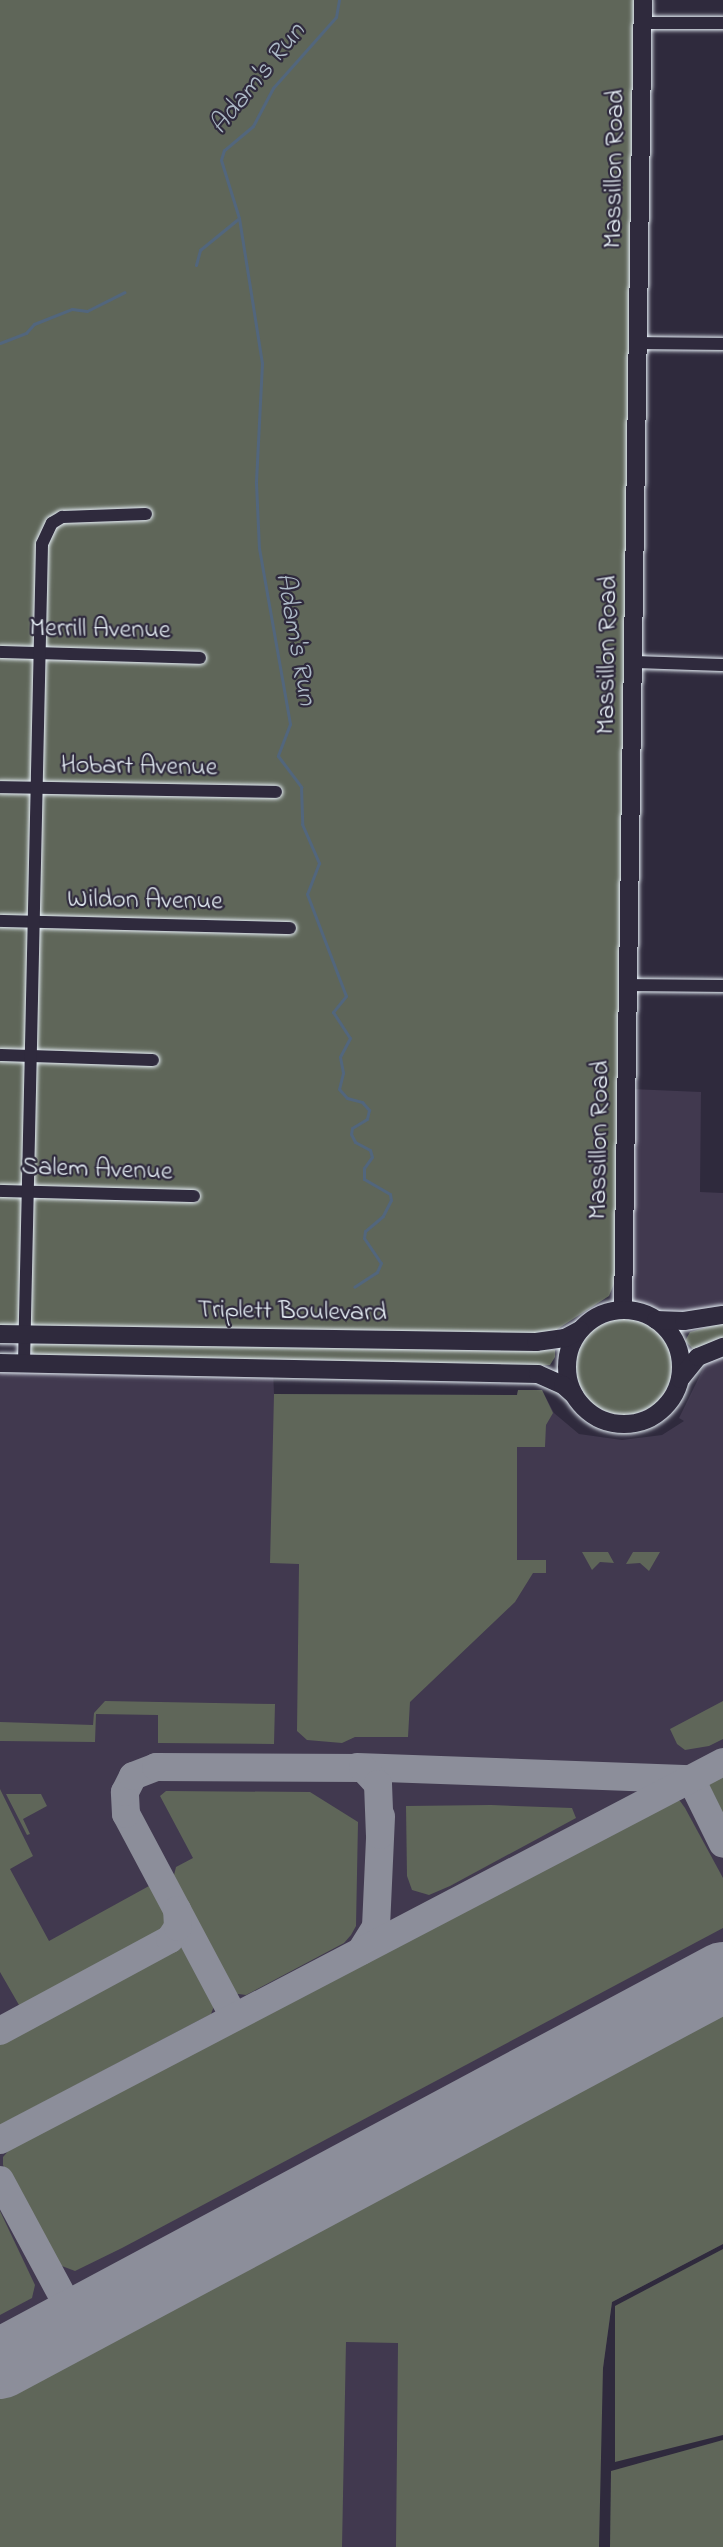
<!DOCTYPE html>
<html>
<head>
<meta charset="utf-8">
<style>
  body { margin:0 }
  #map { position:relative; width:723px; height:2547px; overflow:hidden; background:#2f2a3d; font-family:"Indie Flower",sans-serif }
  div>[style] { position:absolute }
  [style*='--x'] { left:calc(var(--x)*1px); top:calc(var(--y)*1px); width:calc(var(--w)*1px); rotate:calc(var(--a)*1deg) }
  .built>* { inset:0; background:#41394f }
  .green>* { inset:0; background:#5f6659 }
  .round { border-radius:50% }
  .stream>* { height:3px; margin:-1.5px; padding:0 1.5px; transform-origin:1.5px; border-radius:1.5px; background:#52667d }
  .taxiway>* { height:28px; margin:-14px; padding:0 14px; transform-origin:14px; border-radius:14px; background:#8c8e9a }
  .runway>* { height:70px; margin:-35px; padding:0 35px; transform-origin:35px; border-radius:35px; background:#8c8e9a }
  .roads { filter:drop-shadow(0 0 2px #e8f1f8) drop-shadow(0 0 2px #e8f1f8) }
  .street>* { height:12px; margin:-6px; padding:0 6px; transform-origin:6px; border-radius:6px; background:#2f2a3d }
  .secondary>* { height:18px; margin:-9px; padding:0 9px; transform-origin:9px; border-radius:9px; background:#2f2a3d }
  .secondary>.ring { margin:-9px; padding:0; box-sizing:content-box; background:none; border:18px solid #2f2a3d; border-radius:50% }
  span { translate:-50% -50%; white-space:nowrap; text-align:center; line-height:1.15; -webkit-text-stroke:4.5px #2f2a3d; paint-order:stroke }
  .street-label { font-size:26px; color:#e8f1f8 }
  .water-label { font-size:27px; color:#acb9c7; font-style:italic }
</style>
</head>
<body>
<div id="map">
  <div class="built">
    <div style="clip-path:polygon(631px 1089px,701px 1092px,700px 1192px,723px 1193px,723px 1308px,693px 1314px,659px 1312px,629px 1304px)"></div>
    <div style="clip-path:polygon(723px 1351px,723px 2244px,612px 2302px,603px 2368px,524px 2547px,0 2547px,0 1363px,273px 1368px,274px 1394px,517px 1395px,518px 1390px,542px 1390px,554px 1413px,579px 1434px,622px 1440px,662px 1435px,684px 1421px,679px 1418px,707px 1361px)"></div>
  </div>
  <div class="green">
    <div style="clip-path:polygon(0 0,634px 0,616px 1279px,609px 1296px,556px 1330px,543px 1335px,0 1326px)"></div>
    <div class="round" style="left:576px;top:1319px;width:96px;height:96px"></div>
    <div style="clip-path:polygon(723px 1323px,723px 1340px,693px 1349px,685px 1341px,690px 1332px)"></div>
    <div style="clip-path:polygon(32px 1342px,524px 1349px,555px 1350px,555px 1357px,550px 1365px,537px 1366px,34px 1355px,29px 1350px)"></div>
    <div style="clip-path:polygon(518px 1390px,542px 1390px,553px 1413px,546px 1425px,545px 1447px,517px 1447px,517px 1560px,546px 1560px,546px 1573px,533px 1573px,515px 1602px,410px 1702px,408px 1737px,355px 1737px,342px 1743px,307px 1740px,297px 1731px,299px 1564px,270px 1563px,274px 1394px,517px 1395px)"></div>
    <div style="clip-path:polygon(582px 1552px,608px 1552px,614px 1563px,600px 1562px,592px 1570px)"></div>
    <div style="clip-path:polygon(633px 1552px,660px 1552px,649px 1571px,640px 1563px,626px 1564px)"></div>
    <div style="clip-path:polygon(105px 1701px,275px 1704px,274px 1744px,158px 1743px,158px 1715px,96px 1714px,95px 1742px,0 1741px,0 1722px,93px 1725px,94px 1713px)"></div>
    <div style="clip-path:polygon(723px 1701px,723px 1739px,709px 1746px,685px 1750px,677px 1744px,670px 1729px)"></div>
    <div style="clip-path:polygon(723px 1768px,723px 1828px,706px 1789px,711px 1776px)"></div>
    <div style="clip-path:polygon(0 1789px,33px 1856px,10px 1869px,49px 1941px,149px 1886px,154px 1888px,172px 1920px,170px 1931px,30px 2006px,19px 2005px,0 1972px)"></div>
    <div style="clip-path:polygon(166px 1791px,310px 1792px,358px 1822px,356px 1926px,351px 1935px,344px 1943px,246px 1995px,231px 1993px,172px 1883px,176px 1867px,193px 1858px,160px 1796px)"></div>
    <div style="clip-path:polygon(6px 1794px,41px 1794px,47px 1806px,23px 1819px,30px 1834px,27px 1835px)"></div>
    <div style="clip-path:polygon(663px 1798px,680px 1801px,685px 1808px,723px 1878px,723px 1928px,122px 2248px,75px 2271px,54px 2263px,3px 2165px,3px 2157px,17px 2141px)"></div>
    <div style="clip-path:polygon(491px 1805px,572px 1808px,576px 1818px,450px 1886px,429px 1895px,412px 1890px,407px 1876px,406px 1806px)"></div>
    <div style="clip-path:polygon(178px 1946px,187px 1947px,216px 2001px,211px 2014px,0 2125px,0 2037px)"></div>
    <div style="clip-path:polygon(723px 2013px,723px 2244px,612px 2302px,603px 2368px,599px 2547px,396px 2547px,398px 2343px,346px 2342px,342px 2547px,0 2547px,0 2398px)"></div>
    <div style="clip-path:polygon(0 2211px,35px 2285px,32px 2298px,0 2315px)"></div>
    <div style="clip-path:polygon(723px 2249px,723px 2435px,615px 2462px,615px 2306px)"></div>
    <div style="clip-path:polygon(723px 2440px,723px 2547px,610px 2547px,611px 2471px)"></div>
  </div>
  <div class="stream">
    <div style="--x:339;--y:0;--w:17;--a:100"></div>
    <div style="--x:336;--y:17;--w:95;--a:131.6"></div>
    <div style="--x:273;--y:88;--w:43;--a:117.8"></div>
    <div style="--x:253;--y:126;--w:38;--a:140"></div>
    <div style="--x:224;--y:150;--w:10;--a:107"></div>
    <div style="--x:221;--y:160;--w:61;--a:72.8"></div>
    <div style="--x:239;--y:218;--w:147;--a:81"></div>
    <div style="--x:262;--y:363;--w:120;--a:92.9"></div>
    <div style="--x:256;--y:483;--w:65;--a:87.4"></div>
    <div style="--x:259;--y:548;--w:179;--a:80"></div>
    <div style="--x:290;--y:724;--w:34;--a:111"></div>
    <div style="--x:278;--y:756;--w:39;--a:53"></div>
    <div style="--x:301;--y:787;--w:37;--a:88"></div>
    <div style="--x:302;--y:824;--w:43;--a:66.4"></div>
    <div style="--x:319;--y:863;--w:33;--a:111"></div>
    <div style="--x:307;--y:894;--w:109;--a:69.1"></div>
    <div style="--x:346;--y:996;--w:21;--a:129"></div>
    <div style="--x:333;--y:1012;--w:31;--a:57"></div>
    <div style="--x:350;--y:1038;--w:21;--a:118"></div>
    <div style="--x:340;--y:1057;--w:16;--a:79"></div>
    <div style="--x:343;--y:1073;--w:16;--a:104"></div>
    <div style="--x:339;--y:1089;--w:12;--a:48"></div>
    <div style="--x:347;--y:1098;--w:16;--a:15"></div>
    <div style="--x:362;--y:1102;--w:11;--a:49"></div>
    <div style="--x:369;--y:1110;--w:9;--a:103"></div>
    <div style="--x:367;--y:1119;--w:17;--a:149"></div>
    <div style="--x:352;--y:1128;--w:6;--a:99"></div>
    <div style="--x:351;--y:1134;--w:9;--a:63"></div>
    <div style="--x:355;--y:1142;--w:17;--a:28"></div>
    <div style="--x:370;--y:1150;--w:7;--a:74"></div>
    <div style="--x:372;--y:1157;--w:14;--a:126"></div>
    <div style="--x:364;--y:1168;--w:11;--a:90"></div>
    <div style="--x:364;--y:1179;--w:30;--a:30"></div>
    <div style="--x:390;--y:1194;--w:6;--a:81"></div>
    <div style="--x:391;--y:1200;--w:18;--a:117"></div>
    <div style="--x:383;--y:1216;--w:23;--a:140"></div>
    <div style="--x:365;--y:1231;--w:7;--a:98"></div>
    <div style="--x:364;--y:1238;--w:30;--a:56"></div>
    <div style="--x:381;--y:1263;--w:10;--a:114"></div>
    <div style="--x:377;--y:1272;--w:27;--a:147"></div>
    <div style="--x:196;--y:265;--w:16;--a:-75"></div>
    <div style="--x:200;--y:250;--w:49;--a:-39.2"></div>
    <div style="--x:0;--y:343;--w:28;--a:-21"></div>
    <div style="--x:26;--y:333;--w:12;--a:-48"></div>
    <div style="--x:34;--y:324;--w:41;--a:-21.5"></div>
    <div style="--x:72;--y:309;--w:15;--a:8"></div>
    <div style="--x:87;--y:311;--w:42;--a:-26.6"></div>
  </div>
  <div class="taxiway">
    <div style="--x:357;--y:1767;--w:334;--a:2.1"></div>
    <div style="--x:691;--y:1779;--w:72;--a:63.8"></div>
    <div style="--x:361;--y:1951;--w:28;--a:-58"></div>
    <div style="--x:376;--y:1927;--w:111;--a:-87.4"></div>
    <div style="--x:234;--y:2017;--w:230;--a:-118"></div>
    <div style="--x:126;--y:1814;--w:22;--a:-93"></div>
    <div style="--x:125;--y:1792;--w:18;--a:-63"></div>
    <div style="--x:133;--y:1776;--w:25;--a:-21"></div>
    <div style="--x:156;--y:1767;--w:207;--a:0.3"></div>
    <div style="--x:363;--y:1768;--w:22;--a:47"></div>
    <div style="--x:378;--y:1784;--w:51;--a:87.8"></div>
    <div style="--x:0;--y:2031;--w:193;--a:-28.4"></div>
    <div style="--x:170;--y:1939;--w:14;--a:-56"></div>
    <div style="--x:178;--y:1927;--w:17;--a:-93"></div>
    <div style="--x:0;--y:2140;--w:816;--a:-27.6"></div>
    <div style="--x:0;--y:2180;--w:162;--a:61.7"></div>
  </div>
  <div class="runway">
    <div style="--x:0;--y:2364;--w:820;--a:-28.16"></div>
  </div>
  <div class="roads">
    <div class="street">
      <div style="--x:643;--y:23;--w:80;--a:0"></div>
      <div style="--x:639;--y:343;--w:84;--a:0.7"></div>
      <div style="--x:0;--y:652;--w:200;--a:1.7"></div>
      <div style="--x:634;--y:662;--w:89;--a:1.9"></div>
      <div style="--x:0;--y:787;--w:276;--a:1"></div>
      <div style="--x:0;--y:921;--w:290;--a:1.4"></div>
      <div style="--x:630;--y:985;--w:93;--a:0.6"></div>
      <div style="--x:0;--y:1055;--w:153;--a:1.9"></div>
      <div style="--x:0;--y:1191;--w:194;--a:1.5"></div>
      <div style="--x:24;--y:1363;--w:819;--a:-88.74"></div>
      <div style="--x:42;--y:544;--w:23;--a:-65"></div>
      <div style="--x:52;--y:523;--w:12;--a:-31"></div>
      <div style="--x:62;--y:517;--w:84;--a:-2"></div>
    </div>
    <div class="secondary">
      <div style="--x:623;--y:1310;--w:1310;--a:-89.13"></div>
      <div class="ring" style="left:567px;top:1310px;width:96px;height:96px"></div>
      <div style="--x:656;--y:1320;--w:28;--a:2"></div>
      <div style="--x:684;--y:1321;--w:39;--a:-9"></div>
      <div style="--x:0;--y:1334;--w:536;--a:0.86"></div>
      <div style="--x:536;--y:1342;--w:29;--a:-8"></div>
      <div style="--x:565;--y:1338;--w:17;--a:-28"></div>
      <div style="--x:0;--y:1363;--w:538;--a:1.17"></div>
      <div style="--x:538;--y:1374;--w:27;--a:24"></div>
      <div style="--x:563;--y:1385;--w:15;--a:42"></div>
      <div style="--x:680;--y:1379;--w:28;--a:-51"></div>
      <div style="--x:698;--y:1357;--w:27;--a:-22"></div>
    </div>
  </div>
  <div class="street-label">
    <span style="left:616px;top:169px;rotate:-89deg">Massillon Road</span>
    <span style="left:100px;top:631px;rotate:1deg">Merrill Avenue</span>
    <span style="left:609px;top:655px;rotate:-89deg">Massillon Road</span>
    <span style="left:139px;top:768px;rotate:1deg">Hobart Avenue</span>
    <span style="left:145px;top:902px;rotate:1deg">Wildon Avenue</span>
    <span style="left:601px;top:1140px;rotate:-89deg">Massillon Road</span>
    <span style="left:97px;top:1171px;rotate:2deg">Salem Avenue</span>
    <span style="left:292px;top:1313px;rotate:1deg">Triplett Boulevard</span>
  </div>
  <div class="water-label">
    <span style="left:258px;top:79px;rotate:-51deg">Adam's Run</span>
    <span style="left:295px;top:639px;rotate:80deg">Adam's Run</span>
  </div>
</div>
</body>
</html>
